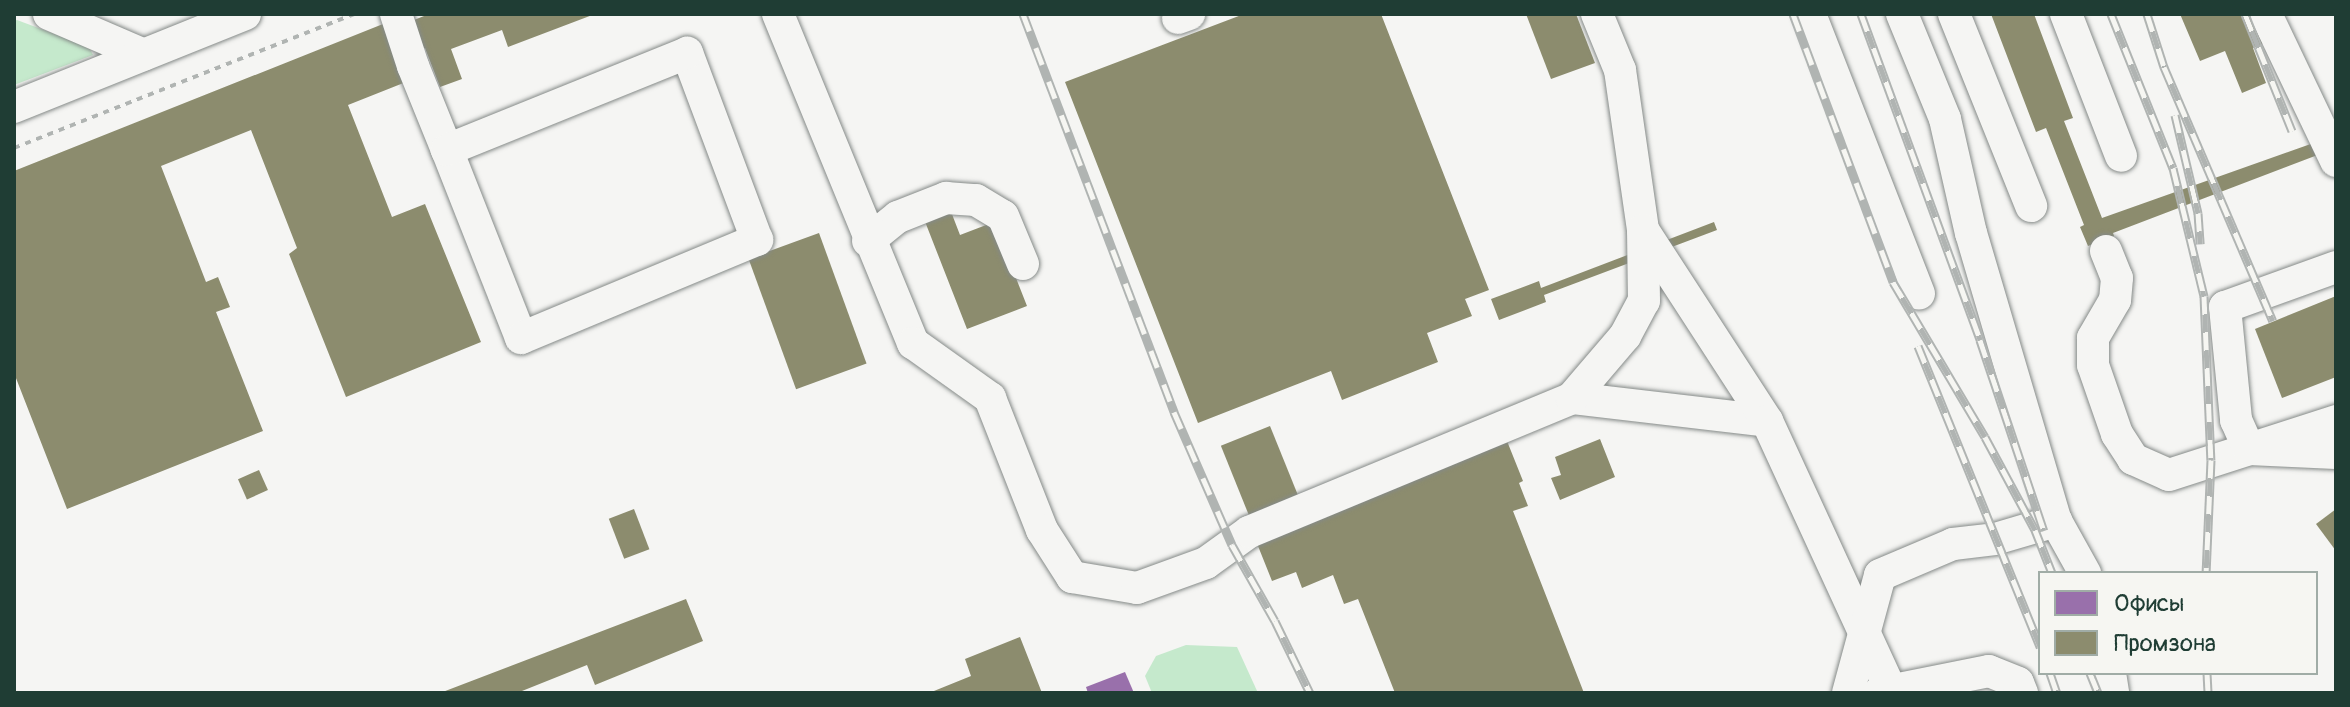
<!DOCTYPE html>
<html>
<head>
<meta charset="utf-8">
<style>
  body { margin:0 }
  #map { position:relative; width:2350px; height:707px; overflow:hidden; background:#f5f5f3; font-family:Pangolin,sans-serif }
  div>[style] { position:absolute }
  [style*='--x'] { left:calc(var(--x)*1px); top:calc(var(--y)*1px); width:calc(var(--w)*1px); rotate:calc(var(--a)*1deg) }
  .green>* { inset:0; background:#c5e9cc }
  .offices>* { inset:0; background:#9970ab }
  .industry>* { inset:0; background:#8c8c6e; transform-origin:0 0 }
  .path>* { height:4px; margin-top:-2px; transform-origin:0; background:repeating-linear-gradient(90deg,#b0b4b2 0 6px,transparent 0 12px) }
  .roads { filter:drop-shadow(0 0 2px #858a88) drop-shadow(0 0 2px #858a88) }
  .minor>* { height:32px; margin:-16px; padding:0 16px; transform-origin:16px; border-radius:16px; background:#f5f5f3 }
  .rail>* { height:9px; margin-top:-4.5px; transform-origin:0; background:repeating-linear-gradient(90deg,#f6f6f2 0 18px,#b0b4b2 0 36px); box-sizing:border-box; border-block:2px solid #b0b4b2 }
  span { translate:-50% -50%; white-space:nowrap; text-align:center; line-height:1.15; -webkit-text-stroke:8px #f6f6f2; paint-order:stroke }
  .frame { position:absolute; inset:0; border:16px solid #1f3d34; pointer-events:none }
  .legend { position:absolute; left:2038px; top:571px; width:280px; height:104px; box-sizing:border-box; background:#f6f6f2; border:2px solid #a0aca6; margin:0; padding:10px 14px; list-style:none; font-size:24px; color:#1f3d34 }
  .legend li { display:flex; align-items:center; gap:16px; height:40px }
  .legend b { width:40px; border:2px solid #a0aca6 }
</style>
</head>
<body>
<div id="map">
  <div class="green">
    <div style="clip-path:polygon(17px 20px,89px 47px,93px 55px,14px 85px,14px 21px)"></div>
    <div style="clip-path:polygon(1186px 645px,1237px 647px,1258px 693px,1152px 693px,1145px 676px,1156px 656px)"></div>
  </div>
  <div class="offices">
    <div style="clip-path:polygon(1125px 672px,1134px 693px,1088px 693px,1086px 687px)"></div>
  </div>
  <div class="industry">
    <div style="clip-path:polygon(429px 14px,595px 14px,508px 47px,502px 30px,451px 49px,462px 79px,440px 87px,425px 48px,416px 51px,414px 20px)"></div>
    <div style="clip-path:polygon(1244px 14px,1381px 14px,1489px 290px,1465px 299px,1472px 316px,1427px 333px,1438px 362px,1342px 400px,1331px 371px,1198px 423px,1065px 82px)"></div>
    <div style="clip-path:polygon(1526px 14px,1576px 14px,1595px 63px,1551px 79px)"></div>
    <div style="clip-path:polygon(1991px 14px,2034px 14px,2073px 118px,2064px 121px,2102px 218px,2336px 135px,2336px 148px,2113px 233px,2114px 236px,2088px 246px,2080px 227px,2084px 225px,2046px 128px,2036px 132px)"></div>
    <div style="clip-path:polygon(2180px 14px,2253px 14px,2265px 43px,2253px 48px,2266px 83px,2242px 93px,2225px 51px,2200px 61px)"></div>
    <div style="clip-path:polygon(388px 22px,411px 80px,348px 105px,392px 217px,425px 204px,481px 342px,346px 397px,289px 254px,297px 248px,251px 130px,161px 166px,206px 282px,218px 277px,230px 307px,216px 312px,263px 431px,67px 509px,14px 373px,14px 171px)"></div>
    <div style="clip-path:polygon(950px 209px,960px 235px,994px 222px,1027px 306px,967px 329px,924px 219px)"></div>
    <div style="clip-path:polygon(1714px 222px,1717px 230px,1544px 295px,1546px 302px,1499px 320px,1491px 299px,1539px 281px,1541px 288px)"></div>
    <div style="left:819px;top:233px;width:139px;height:75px;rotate:70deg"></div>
    <div style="clip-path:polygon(2336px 296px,2336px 377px,2282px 398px,2255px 329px)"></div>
    <div style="left:1270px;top:426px;width:79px;height:53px;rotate:68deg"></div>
    <div style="clip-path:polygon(1600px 439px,1615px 477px,1560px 500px,1551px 478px,1561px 475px,1555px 457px)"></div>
    <div style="clip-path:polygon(1507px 441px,1523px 481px,1519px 483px,1528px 506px,1513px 511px,1584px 693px,1395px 693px,1358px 599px,1344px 604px,1333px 575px,1302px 588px,1296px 572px,1272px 581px,1256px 541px)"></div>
    <div style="left:259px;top:470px;width:22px;height:23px;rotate:66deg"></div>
    <div style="left:634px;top:509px;width:43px;height:27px;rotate:69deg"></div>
    <div style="clip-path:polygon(2336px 509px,2336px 551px,2316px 524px)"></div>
    <div style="clip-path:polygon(686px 599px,703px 641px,595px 685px,587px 665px,517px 693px,440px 693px)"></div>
    <div style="clip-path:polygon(1020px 637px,1042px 693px,929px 693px,971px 676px,965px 659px)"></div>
  </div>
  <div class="path">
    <div style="--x:14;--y:148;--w:366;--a:-21.5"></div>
  </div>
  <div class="roads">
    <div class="minor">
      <div style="--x:49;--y:14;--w:103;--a:23.3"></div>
      <div style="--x:396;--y:14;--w:55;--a:71.9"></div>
      <div style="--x:413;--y:66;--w:91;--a:68"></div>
      <div style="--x:447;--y:150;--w:202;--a:68.5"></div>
      <div style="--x:521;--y:338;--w:256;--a:-22.6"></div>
      <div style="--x:757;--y:240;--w:200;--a:-110.5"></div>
      <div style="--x:687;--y:53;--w:259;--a:158"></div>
      <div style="--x:778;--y:14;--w:356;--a:67.7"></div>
      <div style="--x:913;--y:343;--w:95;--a:35.5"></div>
      <div style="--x:990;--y:398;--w:142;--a:68.5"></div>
      <div style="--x:1042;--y:530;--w:56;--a:57.4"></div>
      <div style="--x:1072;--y:577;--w:66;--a:9.6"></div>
      <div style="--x:1137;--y:588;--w:73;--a:-19.9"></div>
      <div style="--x:1206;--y:563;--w:53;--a:-35.8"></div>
      <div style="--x:1249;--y:532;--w:350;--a:-22.5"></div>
      <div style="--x:1572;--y:398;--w:196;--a:6.7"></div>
      <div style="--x:1597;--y:14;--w:61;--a:67.7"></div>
      <div style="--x:1620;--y:70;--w:162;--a:81.8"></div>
      <div style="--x:1643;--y:230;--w:228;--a:57"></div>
      <div style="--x:1767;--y:421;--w:295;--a:65.3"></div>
      <div style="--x:1810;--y:14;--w:300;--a:68.7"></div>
      <div style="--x:1902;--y:14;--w:113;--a:67.7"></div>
      <div style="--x:1945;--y:119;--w:117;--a:77.2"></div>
      <div style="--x:1971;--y:233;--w:300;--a:73.6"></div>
      <div style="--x:2056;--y:521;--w:60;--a:60.9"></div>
      <div style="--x:1954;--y:14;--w:207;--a:68.1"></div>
      <div style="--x:2066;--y:14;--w:152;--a:68.8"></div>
      <div style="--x:2266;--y:14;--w:163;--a:64.5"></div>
      <div style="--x:1178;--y:18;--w:12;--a:-20"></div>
      <div style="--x:14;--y:107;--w:249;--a:-21.9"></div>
      <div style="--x:868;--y:241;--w:38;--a:-39"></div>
      <div style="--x:898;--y:217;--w:52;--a:-21.6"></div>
      <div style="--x:946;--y:198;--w:30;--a:4"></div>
      <div style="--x:976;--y:200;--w:31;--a:31"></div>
      <div style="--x:1003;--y:216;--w:52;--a:67.4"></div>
      <div style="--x:2106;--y:251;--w:29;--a:68"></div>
      <div style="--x:2117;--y:278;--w:22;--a:95"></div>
      <div style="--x:2115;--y:300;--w:44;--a:120.1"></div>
      <div style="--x:2093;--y:338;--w:27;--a:90"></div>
      <div style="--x:2093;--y:365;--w:73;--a:70.8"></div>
      <div style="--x:2117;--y:434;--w:30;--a:57"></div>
      <div style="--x:2133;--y:459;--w:39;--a:24"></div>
      <div style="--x:2169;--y:475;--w:176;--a:-17.9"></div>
      <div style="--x:2336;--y:267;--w:118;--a:160.2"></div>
      <div style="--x:2225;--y:307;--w:114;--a:84.4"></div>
      <div style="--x:2236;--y:420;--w:32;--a:66"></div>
      <div style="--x:2249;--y:449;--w:87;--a:2.6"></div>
      <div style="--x:1572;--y:398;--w:82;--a:-49.5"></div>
      <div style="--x:1625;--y:336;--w:40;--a:-62"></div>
      <div style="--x:1644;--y:301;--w:71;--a:-90.8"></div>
      <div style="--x:2110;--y:673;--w:20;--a:81"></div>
      <div style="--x:1848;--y:693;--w:122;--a:-74.8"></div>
      <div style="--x:1880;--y:575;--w:79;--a:-23"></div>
      <div style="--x:1953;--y:544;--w:42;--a:-6.8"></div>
      <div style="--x:1995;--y:539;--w:64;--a:-16.4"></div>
      <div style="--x:1879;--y:693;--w:112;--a:-11.3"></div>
      <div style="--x:1989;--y:671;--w:31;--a:22"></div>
      <div style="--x:2018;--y:683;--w:11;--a:68"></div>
    </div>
  </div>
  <div class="rail">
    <div style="--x:1023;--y:14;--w:426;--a:69.2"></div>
    <div style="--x:1174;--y:412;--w:145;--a:66.4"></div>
    <div style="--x:1232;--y:545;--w:87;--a:60.5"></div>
    <div style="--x:1275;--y:621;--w:80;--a:64.1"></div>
    <div style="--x:1793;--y:14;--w:286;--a:69.5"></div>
    <div style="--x:1893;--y:282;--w:180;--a:59.3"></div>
    <div style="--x:1985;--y:437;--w:106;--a:61.7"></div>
    <div style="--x:2035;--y:530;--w:46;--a:68.4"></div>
    <div style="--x:1861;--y:14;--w:347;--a:69.9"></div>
    <div style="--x:1980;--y:340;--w:201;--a:71.5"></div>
    <div style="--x:2111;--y:14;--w:166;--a:68.1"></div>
    <div style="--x:2173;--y:168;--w:132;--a:76.4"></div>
    <div style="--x:2204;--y:296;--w:164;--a:87.6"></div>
    <div style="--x:2211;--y:460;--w:113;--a:92.5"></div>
    <div style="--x:2147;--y:14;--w:56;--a:72.2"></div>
    <div style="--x:2164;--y:67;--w:276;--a:66.8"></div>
    <div style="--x:2245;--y:14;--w:126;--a:68.1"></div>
    <div style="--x:2175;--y:115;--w:101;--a:76.8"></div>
    <div style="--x:2198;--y:213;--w:31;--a:86"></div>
    <div style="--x:1918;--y:346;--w:325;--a:67.9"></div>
    <div style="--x:2050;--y:673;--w:21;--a:71"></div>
    <div style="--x:2090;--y:673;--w:22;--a:68"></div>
    <div style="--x:2207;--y:673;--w:20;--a:87"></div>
  </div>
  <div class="frame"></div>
  <ul class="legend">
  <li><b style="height:22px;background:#9970ab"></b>Офисы</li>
  <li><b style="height:22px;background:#8c8c6e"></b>Промзона</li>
  </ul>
</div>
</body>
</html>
